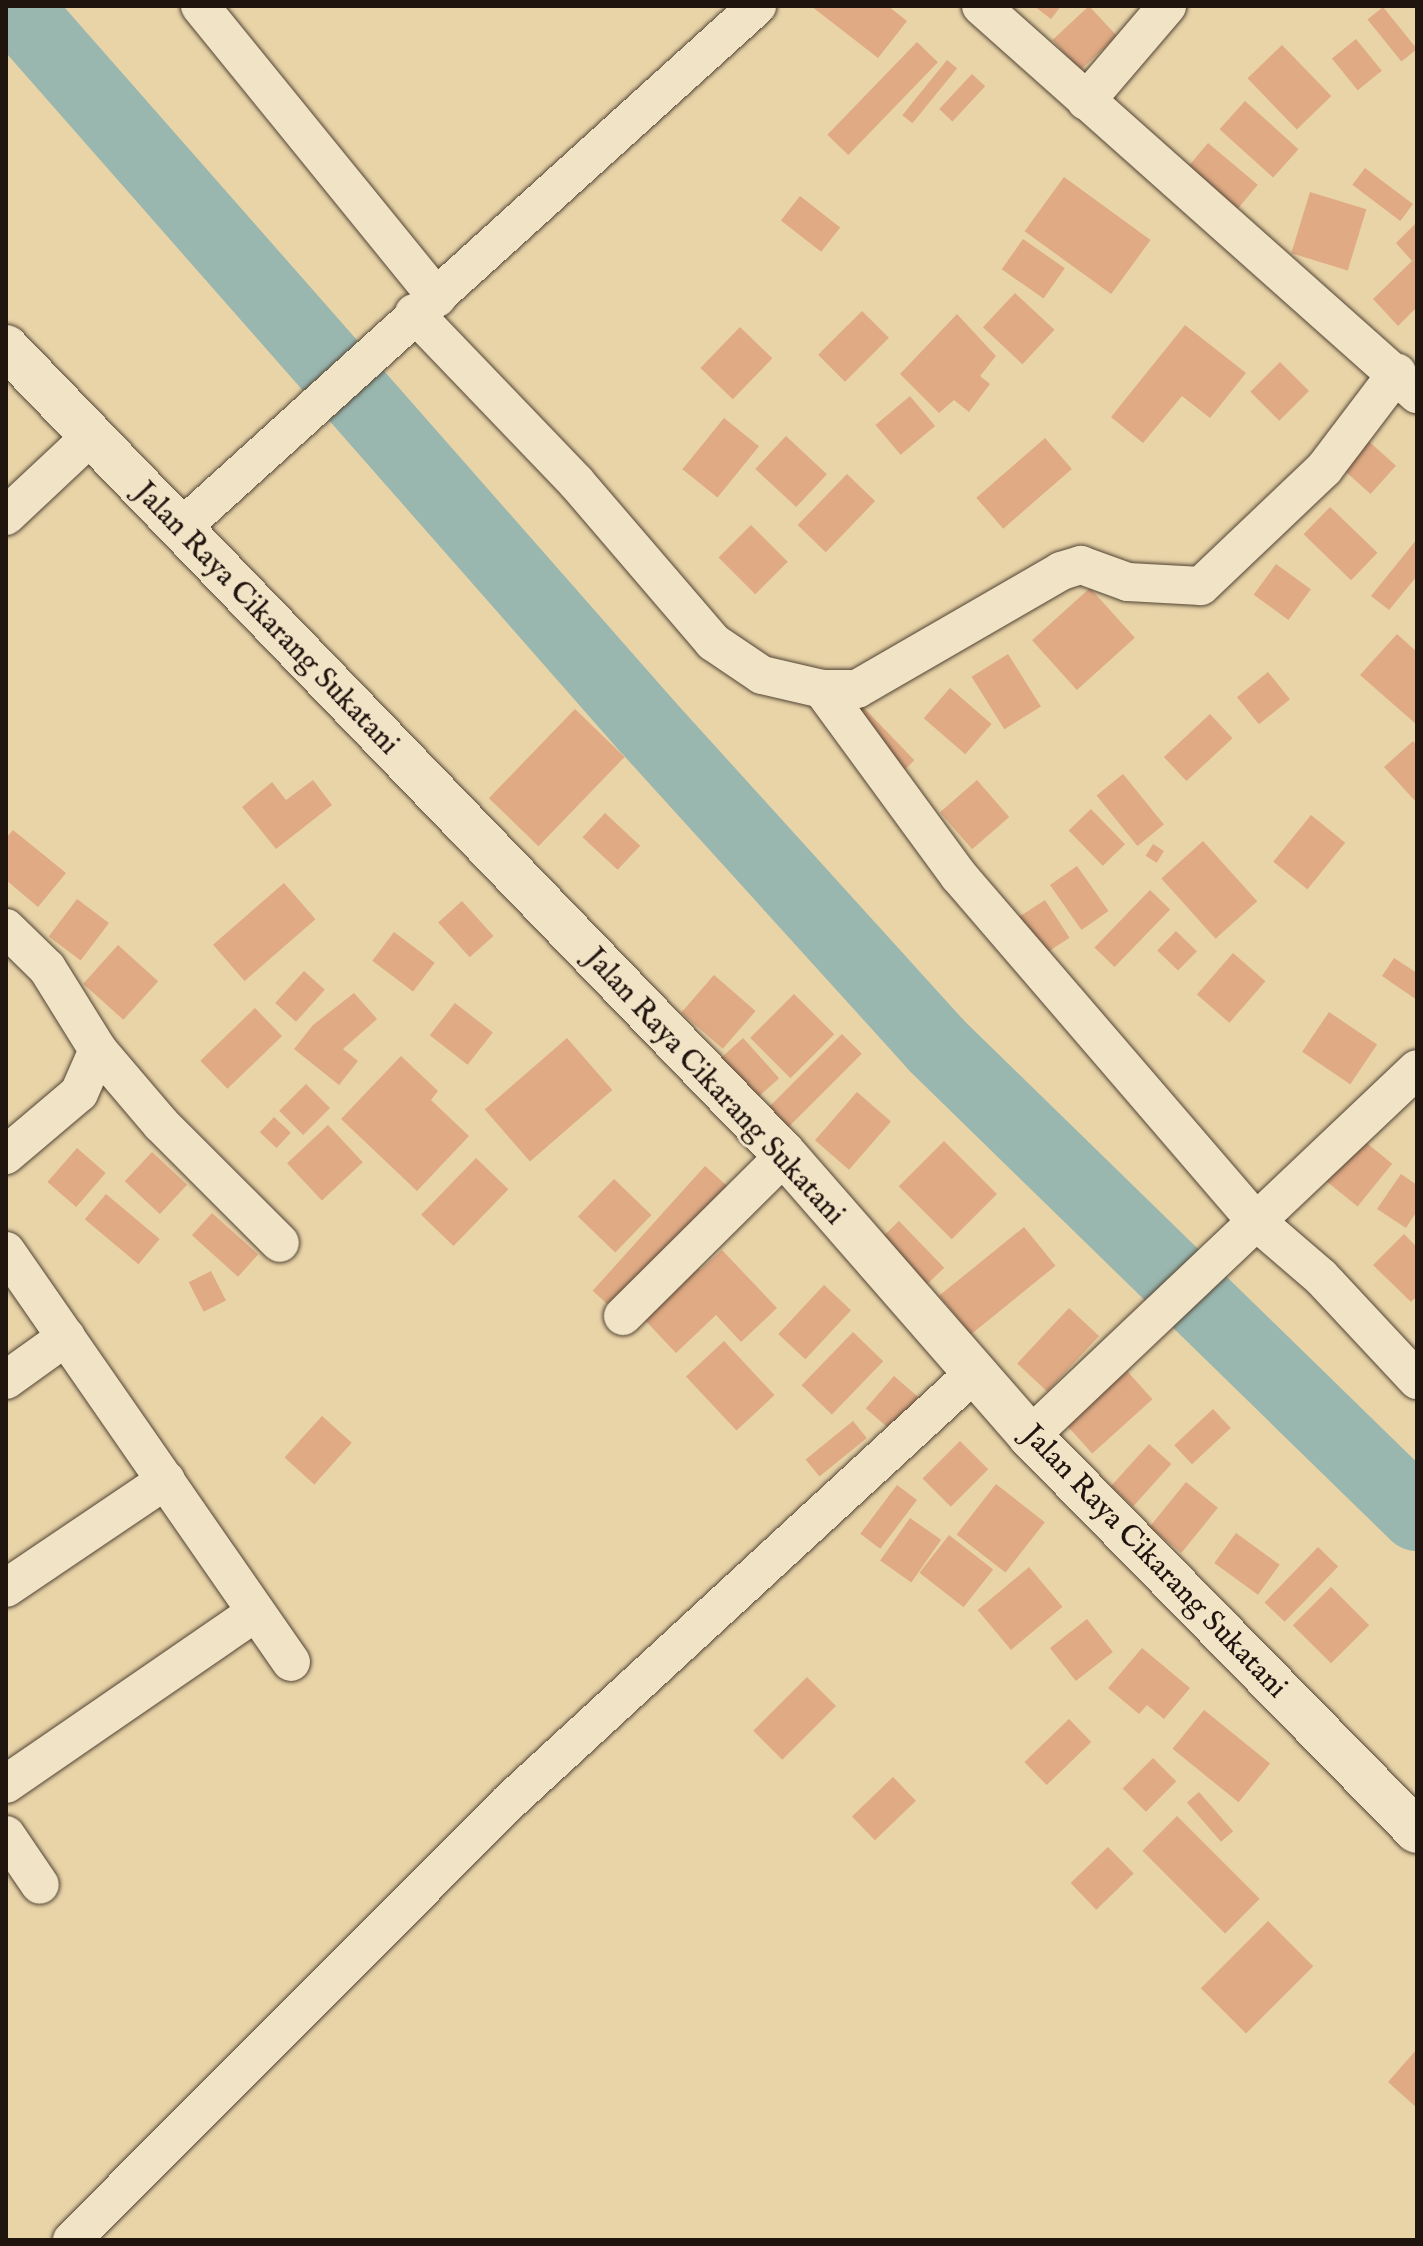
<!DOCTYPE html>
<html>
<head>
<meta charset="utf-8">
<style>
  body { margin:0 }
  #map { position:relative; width:1423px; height:2246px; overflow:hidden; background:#e9d4a8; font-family:"IM FELL English",serif }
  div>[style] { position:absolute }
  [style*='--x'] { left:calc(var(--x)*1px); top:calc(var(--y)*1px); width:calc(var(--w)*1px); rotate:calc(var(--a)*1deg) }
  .river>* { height:74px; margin:-37px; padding:0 37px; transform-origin:37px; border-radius:37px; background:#99b7af }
  .building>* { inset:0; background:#dfaa84; transform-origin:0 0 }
  .roads { filter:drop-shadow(0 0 2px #524435) drop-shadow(0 0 2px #524435) }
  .minor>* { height:38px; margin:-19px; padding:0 19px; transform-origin:19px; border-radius:19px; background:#f1e3c6 }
  .secondary>* { height:44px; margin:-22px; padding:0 22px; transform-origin:22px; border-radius:22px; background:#f1e3c6 }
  span { translate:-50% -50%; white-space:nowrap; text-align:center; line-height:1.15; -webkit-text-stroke:6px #f1e3c6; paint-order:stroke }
  .street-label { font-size:30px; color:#20140f }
  .frame { position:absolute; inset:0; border:8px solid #20140f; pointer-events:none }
</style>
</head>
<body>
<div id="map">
  <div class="river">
    <div style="--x:14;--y:6;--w:959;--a:48.68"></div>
    <div style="--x:647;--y:726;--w:430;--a:47.8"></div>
    <div style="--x:936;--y:1045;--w:672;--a:44.28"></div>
  </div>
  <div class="building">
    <div style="clip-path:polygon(811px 6px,888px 6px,907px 21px,878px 58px)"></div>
    <div style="clip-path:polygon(1034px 6px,1061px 6px,1051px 19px)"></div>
    <div style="left:1089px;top:6px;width:41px;height:50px;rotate:47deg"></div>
    <div style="left:1383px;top:7px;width:54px;height:20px;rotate:51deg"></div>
    <div style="left:1356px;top:39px;width:41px;height:31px;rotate:51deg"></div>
    <div style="left:917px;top:42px;width:29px;height:129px;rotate:44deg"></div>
    <div style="left:1282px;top:45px;width:71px;height:48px;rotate:46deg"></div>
    <div style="left:947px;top:60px;width:13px;height:71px;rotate:39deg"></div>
    <div style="left:972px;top:74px;width:18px;height:48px;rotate:43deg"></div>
    <div style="left:1245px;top:101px;width:72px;height:38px;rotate:42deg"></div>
    <div style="left:1208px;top:143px;width:65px;height:40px;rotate:40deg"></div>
    <div style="left:1365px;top:168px;width:60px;height:21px;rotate:37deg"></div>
    <div style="left:1064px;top:177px;width:107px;height:67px;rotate:36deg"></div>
    <div style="left:1310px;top:192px;width:59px;height:64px;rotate:17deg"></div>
    <div style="left:800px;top:196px;width:51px;height:31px;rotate:38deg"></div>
    <div style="clip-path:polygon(1415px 224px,1417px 307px,1398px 326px,1373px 299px,1412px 261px,1396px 243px)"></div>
    <div style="left:1023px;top:239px;width:51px;height:37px;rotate:35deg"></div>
    <div style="left:1015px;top:293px;width:54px;height:47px;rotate:43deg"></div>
    <div style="left:862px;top:311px;width:38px;height:62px;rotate:45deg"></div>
    <div style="clip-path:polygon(957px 314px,996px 356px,980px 376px,990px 384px,969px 412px,954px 400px,939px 413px,900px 374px)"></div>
    <div style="clip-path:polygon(1185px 325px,1246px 373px,1210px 418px,1182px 396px,1143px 443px,1111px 417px)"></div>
    <div style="left:740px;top:327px;width:45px;height:57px;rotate:44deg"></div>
    <div style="left:1280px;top:362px;width:41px;height:42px;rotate:45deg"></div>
    <div style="left:910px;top:396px;width:39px;height:45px;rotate:50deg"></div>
    <div style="left:724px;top:418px;width:45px;height:66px;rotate:39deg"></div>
    <div style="left:786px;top:436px;width:56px;height:45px;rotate:43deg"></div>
    <div style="left:1364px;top:437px;width:43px;height:38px;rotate:42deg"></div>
    <div style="left:1045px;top:438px;width:41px;height:91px;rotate:49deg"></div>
    <div style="left:847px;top:474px;width:39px;height:71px;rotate:44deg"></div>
    <div style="left:1330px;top:507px;width:66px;height:38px;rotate:44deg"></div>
    <div style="left:751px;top:525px;width:52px;height:46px;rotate:45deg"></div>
    <div style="clip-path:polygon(1417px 539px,1417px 576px,1389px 610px,1371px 596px)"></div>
    <div style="left:1276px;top:564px;width:43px;height:38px;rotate:36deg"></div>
    <div style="left:1090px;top:588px;width:67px;height:78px;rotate:48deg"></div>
    <div style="clip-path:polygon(1397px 634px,1417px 652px,1417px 725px,1360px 675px)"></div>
    <div style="left:1008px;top:654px;width:62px;height:43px;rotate:58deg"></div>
    <div style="left:1268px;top:672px;width:35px;height:40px;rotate:51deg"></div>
    <div style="left:950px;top:688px;width:55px;height:40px;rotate:41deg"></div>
    <div style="left:863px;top:707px;width:74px;height:23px;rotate:46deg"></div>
    <div style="left:575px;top:709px;width:69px;height:124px;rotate:44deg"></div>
    <div style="left:1210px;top:714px;width:33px;height:63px;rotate:47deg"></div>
    <div style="clip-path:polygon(1413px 741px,1417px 746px,1417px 803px,1384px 767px)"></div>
    <div style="left:1123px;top:774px;width:65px;height:34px;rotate:51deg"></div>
    <div style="clip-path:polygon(313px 780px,332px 805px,276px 849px,242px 807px,272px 782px,286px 800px)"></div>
    <div style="left:977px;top:780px;width:49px;height:49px;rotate:49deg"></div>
    <div style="left:1091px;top:809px;width:49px;height:31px;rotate:46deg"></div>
    <div style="left:605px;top:813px;width:48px;height:33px;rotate:43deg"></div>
    <div style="left:1311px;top:815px;width:44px;height:60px;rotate:39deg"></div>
    <div style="clip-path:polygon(13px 830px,66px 873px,38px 907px,6px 880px,6px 838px)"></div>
    <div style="left:1203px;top:841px;width:81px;height:56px;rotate:48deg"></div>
    <div style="left:1153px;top:844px;width:13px;height:14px;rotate:32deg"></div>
    <div style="left:1077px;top:866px;width:55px;height:33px;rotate:55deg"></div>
    <div style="left:284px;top:883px;width:48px;height:94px;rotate:49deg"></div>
    <div style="left:1150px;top:890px;width:28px;height:80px;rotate:44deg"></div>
    <div style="left:77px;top:899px;width:40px;height:47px;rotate:37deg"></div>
    <div style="left:1045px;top:900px;width:45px;height:39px;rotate:57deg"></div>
    <div style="left:462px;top:901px;width:47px;height:32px;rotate:48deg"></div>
    <div style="left:1176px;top:931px;width:29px;height:27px;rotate:44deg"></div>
    <div style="left:394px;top:932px;width:51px;height:36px;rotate:37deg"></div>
    <div style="left:118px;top:945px;width:54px;height:52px;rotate:42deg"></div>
    <div style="left:1233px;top:953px;width:43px;height:55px;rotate:41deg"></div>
    <div style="clip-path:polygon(1394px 958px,1417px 973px,1417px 1000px,1382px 976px)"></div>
    <div style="left:304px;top:971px;width:28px;height:43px;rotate:42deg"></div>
    <div style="left:714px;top:975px;width:55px;height:50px;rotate:41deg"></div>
    <div style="clip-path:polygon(354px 993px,377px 1019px,343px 1049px,358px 1061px,339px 1085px,294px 1049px,313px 1025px)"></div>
    <div style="left:794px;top:994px;width:57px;height:62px;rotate:45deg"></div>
    <div style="left:455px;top:1003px;width:48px;height:41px;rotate:38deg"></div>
    <div style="left:255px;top:1008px;width:39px;height:76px;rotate:46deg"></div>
    <div style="left:1329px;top:1012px;width:58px;height:48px;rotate:34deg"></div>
    <div style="left:842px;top:1034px;width:28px;height:105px;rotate:45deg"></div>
    <div style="left:567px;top:1038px;width:69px;height:109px;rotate:49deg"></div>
    <div style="left:743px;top:1038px;width:54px;height:44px;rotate:48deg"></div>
    <div style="clip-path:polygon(401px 1056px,438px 1091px,431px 1100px,469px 1136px,417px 1191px,341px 1119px)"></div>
    <div style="left:306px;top:1084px;width:34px;height:38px;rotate:45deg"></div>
    <div style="left:857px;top:1092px;width:45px;height:64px;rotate:41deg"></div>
    <div style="left:274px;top:1117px;width:23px;height:21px;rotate:43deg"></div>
    <div style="left:328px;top:1125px;width:51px;height:56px;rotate:47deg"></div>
    <div style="left:1358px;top:1136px;width:44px;height:55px;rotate:39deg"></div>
    <div style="left:944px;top:1141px;width:75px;height:64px;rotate:45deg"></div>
    <div style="left:77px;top:1148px;width:38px;height:45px;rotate:41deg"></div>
    <div style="left:152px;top:1152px;width:48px;height:40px;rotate:43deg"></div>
    <div style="left:476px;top:1158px;width:45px;height:79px;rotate:44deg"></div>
    <div style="left:705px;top:1166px;width:38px;height:168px;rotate:42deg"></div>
    <div style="clip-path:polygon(1401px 1174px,1417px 1185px,1417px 1211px,1406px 1228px,1377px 1209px)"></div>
    <div style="left:614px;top:1179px;width:52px;height:52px;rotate:44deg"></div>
    <div style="left:106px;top:1194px;width:70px;height:33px;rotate:40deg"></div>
    <div style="left:212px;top:1213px;width:62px;height:30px;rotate:42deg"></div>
    <div style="left:899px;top:1221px;width:65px;height:37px;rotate:46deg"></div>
    <div style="left:1024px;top:1227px;width:50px;height:109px;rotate:51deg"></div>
    <div style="clip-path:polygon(1404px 1234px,1417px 1247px,1417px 1296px,1411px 1302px,1373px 1265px)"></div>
    <div style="clip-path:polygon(722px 1250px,777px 1308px,741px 1342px,716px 1315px,676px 1353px,640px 1315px,694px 1264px,700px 1270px)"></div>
    <div style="left:211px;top:1271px;width:33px;height:25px;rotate:63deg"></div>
    <div style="left:824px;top:1285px;width:37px;height:67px;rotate:43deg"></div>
    <div style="left:1069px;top:1308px;width:41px;height:76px;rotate:43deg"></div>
    <div style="left:853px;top:1332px;width:42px;height:74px;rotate:44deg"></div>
    <div style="left:724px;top:1341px;width:74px;height:52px;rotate:47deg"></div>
    <div style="left:1127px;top:1371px;width:38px;height:81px;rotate:48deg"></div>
    <div style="left:894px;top:1376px;width:33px;height:43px;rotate:41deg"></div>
    <div style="left:1213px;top:1409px;width:26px;height:53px;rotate:47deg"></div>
    <div style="left:322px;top:1416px;width:40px;height:56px;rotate:42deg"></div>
    <div style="left:853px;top:1421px;width:22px;height:61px;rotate:51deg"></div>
    <div style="left:960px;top:1441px;width:40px;height:53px;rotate:45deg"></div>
    <div style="left:1149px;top:1444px;width:30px;height:57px;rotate:42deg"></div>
    <div style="left:1186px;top:1482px;width:41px;height:58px;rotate:39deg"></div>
    <div style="left:996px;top:1484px;width:62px;height:64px;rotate:38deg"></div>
    <div style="left:897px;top:1485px;width:25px;height:61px;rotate:37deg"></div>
    <div style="left:910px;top:1518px;width:38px;height:52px;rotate:35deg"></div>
    <div style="left:1236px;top:1533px;width:54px;height:37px;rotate:36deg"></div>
    <div style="left:949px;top:1535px;width:56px;height:48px;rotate:38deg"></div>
    <div style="left:1318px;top:1547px;width:28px;height:77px;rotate:44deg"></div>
    <div style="left:1029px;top:1567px;width:52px;height:67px;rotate:50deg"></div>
    <div style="left:1331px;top:1587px;width:54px;height:54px;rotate:45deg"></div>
    <div style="left:1087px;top:1619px;width:42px;height:47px;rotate:52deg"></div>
    <div style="clip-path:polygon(1142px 1648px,1190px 1688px,1164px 1719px,1147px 1705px,1139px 1714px,1108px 1688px)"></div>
    <div style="left:807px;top:1677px;width:41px;height:76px;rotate:45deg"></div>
    <div style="left:1204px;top:1710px;width:85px;height:50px;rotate:39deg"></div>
    <div style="left:1069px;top:1719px;width:32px;height:62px;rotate:46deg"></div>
    <div style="left:1153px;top:1758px;width:33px;height:43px;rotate:45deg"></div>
    <div style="left:893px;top:1777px;width:33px;height:57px;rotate:46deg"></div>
    <div style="left:1199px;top:1792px;width:52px;height:16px;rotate:49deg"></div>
    <div style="left:1177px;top:1816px;width:117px;height:49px;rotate:45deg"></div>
    <div style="left:1108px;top:1847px;width:37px;height:52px;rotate:46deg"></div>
    <div style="left:1268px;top:1921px;width:64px;height:95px;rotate:45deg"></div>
    <div style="clip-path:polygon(1417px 2049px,1417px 2108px,1388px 2082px)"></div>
  </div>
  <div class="roads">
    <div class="minor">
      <div style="--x:200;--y:6;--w:376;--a:50.9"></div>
      <div style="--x:981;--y:6;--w:584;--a:41.67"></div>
      <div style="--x:1086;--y:101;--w:125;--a:-49.5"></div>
      <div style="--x:414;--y:313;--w:234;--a:46.2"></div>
      <div style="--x:576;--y:482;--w:211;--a:49.4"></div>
      <div style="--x:713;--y:642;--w:59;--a:34"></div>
      <div style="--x:762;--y:675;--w:62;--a:13.1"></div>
      <div style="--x:822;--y:689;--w:35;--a:0"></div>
      <div style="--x:857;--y:689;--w:236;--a:-30"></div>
      <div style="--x:1061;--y:571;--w:21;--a:-17"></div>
      <div style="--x:1081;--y:565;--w:50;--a:19.9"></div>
      <div style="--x:1128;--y:582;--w:73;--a:3.1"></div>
      <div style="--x:1201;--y:586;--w:170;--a:-43.6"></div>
      <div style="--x:1324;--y:469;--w:121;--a:-52.8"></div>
      <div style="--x:6;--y:516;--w:115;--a:-43.2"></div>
      <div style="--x:180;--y:529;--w:779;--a:-42.19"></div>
      <div style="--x:822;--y:689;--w:232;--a:53.8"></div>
      <div style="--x:959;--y:876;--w:457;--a:49.3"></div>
      <div style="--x:1257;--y:1222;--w:84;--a:40.7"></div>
      <div style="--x:1321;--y:1277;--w:141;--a:47"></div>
      <div style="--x:6;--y:928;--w:57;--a:44.3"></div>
      <div style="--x:47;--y:968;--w:97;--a:58.1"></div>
      <div style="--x:98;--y:1050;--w:47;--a:113.8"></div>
      <div style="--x:79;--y:1093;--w:96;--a:139.7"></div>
      <div style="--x:98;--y:1050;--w:97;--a:49.6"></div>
      <div style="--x:161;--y:1124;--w:168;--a:45"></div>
      <div style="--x:6;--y:1251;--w:500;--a:55.26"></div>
      <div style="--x:623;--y:1316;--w:228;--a:-44.8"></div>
      <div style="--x:6;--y:1380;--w:74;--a:-35.6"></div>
      <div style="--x:1030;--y:1436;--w:533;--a:-43.48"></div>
      <div style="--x:6;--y:1588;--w:193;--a:-34"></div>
      <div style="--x:6;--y:1784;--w:303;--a:-34.5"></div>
      <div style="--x:6;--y:1835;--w:60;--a:55.8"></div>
      <div style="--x:72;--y:2240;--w:620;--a:-45.07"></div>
      <div style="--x:510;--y:1801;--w:630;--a:-42.68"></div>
    </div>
    <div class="secondary">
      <div style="--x:6;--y:347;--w:1122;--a:46.05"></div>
      <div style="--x:785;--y:1155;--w:373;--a:48.9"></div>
      <div style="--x:1030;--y:1436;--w:553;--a:45.59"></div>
    </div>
  </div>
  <div class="street-label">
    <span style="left:266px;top:619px;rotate:46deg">Jalan Raya Cikarang Sukatani</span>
    <span style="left:714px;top:1087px;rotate:47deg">Jalan Raya Cikarang Sukatani</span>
    <span style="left:1154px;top:1562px;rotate:46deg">Jalan Raya Cikarang Sukatani</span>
  </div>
  <div class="frame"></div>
</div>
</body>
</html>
